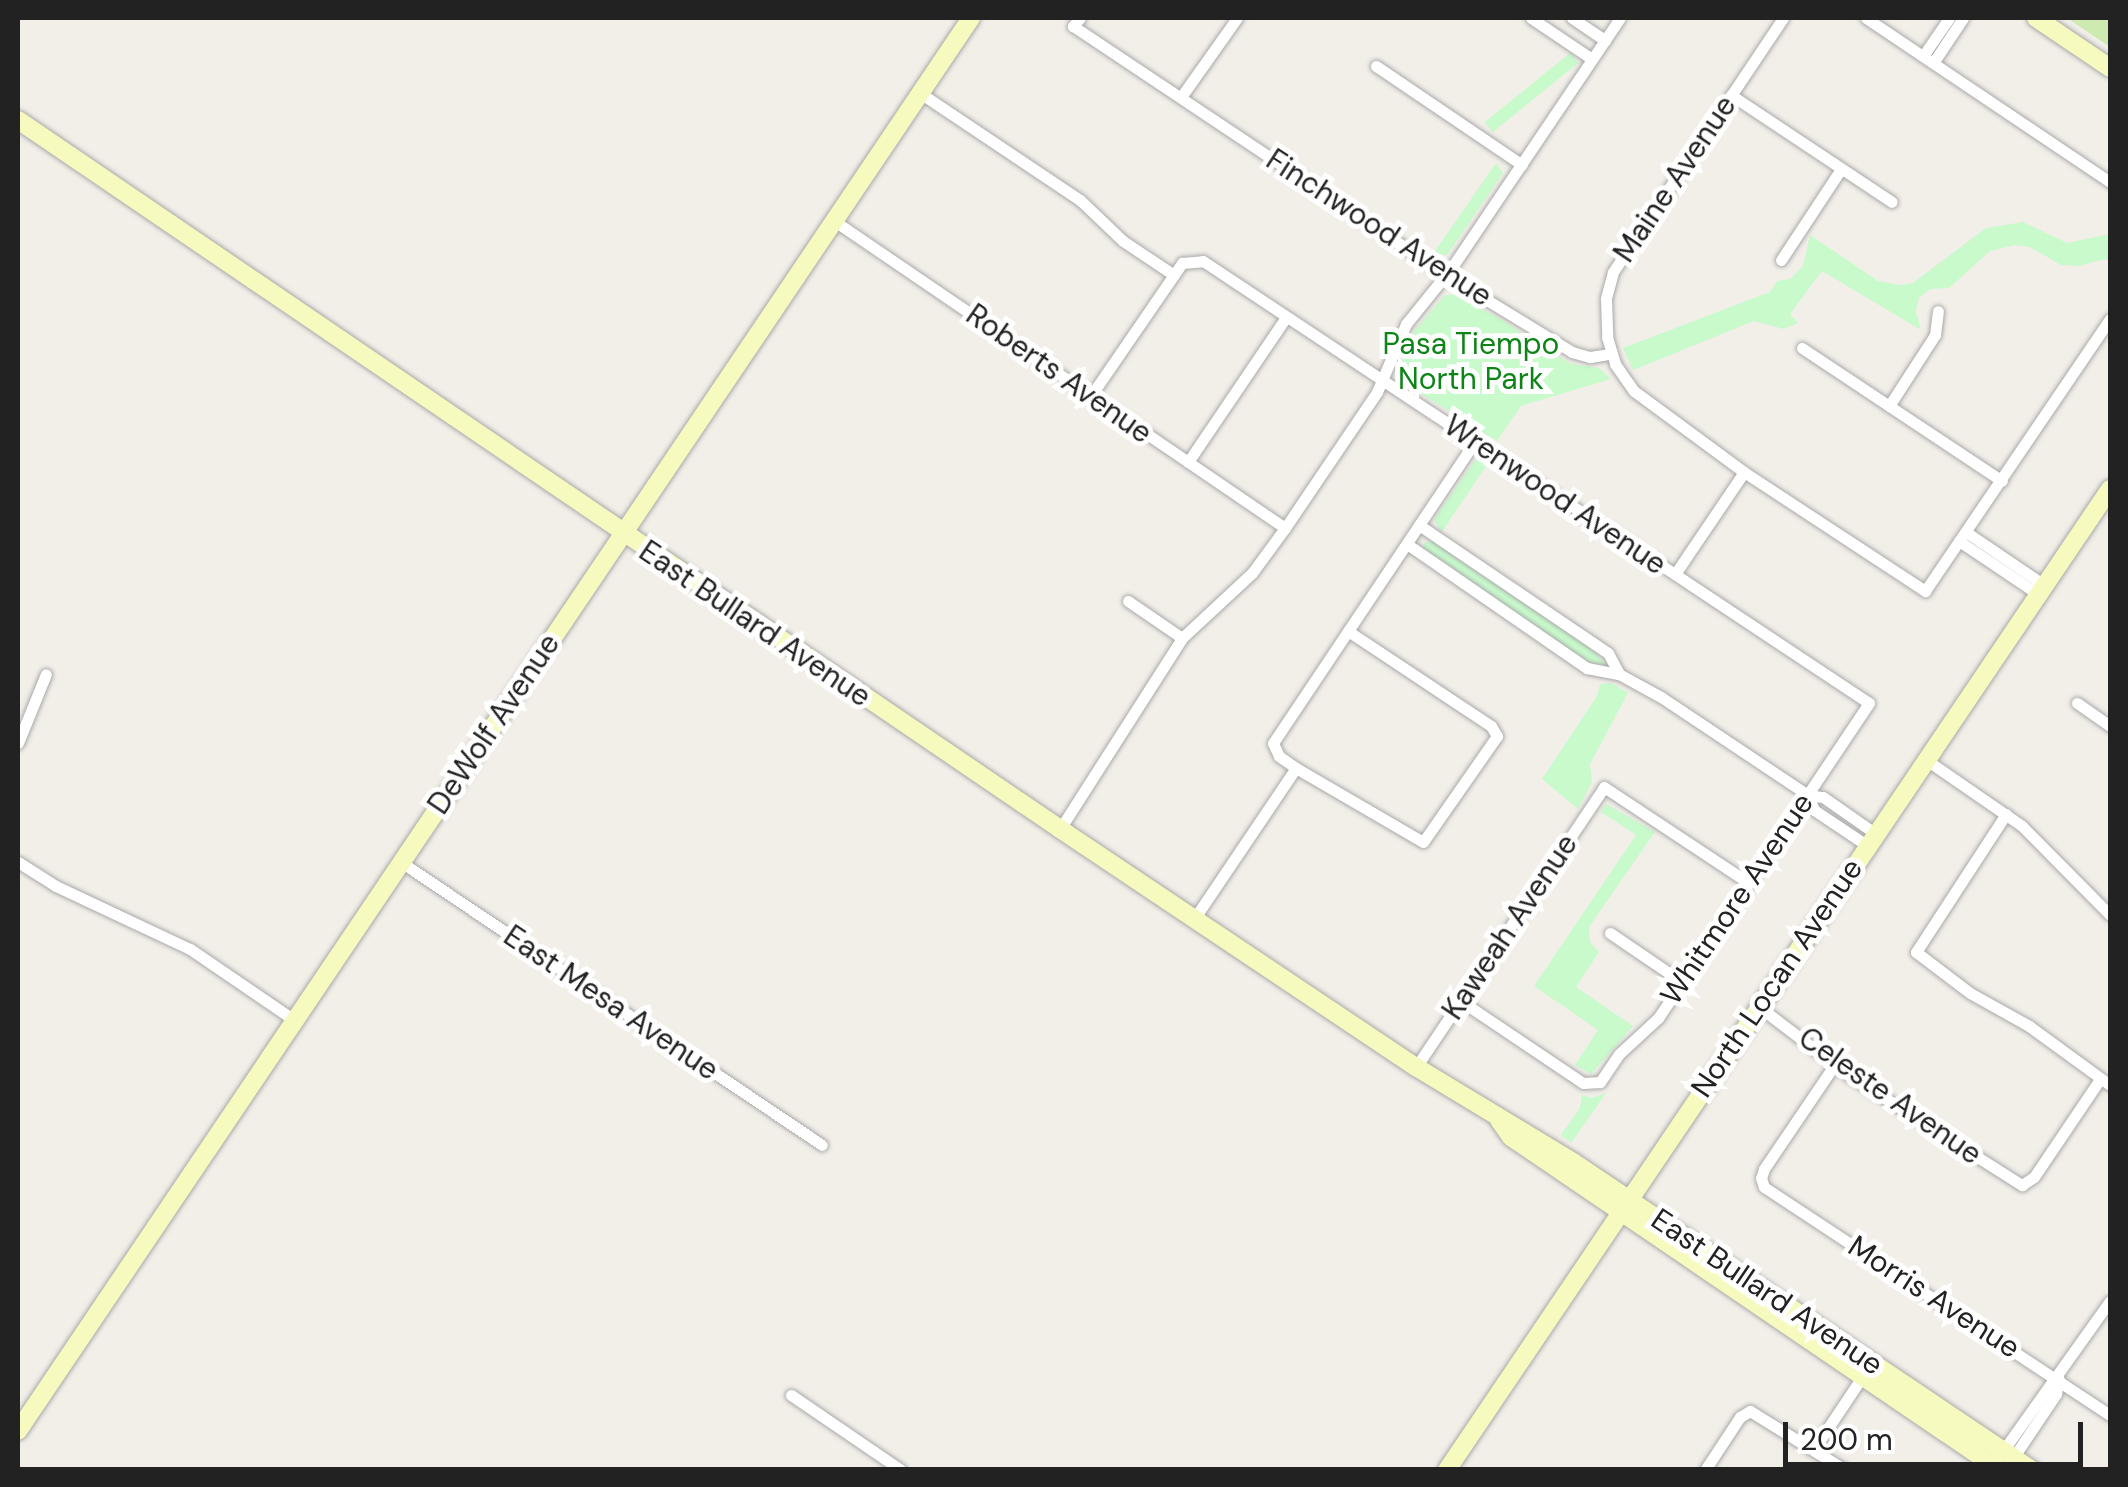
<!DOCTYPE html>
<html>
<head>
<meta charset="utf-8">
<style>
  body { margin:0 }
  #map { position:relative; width:2128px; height:1487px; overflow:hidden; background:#f2efe9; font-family:"DM Sans",sans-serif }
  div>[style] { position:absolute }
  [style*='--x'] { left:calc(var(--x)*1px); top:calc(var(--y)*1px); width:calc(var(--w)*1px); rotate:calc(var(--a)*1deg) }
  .grass>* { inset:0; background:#cdebb0 }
  .park>* { inset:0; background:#c8facc; transform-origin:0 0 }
  .roads { filter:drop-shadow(0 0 2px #a9a9a9) drop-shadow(0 0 2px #a9a9a9) }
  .street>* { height:11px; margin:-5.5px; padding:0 5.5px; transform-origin:5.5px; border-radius:5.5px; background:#fff }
  .secondary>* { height:18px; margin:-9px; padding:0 9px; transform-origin:9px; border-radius:9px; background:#f7fabf }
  span { translate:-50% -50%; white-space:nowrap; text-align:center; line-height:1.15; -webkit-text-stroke:10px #fff; paint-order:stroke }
  .street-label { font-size:30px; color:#222 }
  .park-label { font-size:30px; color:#0c8416 }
  .frame { position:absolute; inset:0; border:20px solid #222; pointer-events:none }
  .scale { position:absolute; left:1783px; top:1422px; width:300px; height:45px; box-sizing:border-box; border:5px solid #222; border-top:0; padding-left:12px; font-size:30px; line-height:35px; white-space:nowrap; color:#222; -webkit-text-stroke:8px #fff; paint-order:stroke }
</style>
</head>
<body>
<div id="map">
  <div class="grass">
    <div style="clip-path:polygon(2067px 18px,2110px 18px,2110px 47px)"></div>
  </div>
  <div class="park">
    <div style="left:1570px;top:53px;width:13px;height:110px;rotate:51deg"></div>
    <div style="clip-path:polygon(1496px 163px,1503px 173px,1447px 255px,1433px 254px)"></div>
    <div style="clip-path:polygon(2023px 222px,2067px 243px,2110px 234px,2110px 262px,2105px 259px,2079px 266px,2061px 265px,2030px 247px,2015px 245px,1990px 251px,1949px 288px,1930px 289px,1919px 298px,1916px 311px,1921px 330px,1822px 271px,1790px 314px,1798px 323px,1784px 329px,1754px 321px,1633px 370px,1623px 348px,1770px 292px,1777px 281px,1790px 279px,1803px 266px,1810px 235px,1878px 281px,1899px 285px,1913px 283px,1986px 228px)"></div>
    <div style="clip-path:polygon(1445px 295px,1454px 295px,1499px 318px,1571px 364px,1599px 368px,1611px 379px,1521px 406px,1497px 441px,1407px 385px,1398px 371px,1415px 330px)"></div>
    <div style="clip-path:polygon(1483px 458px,1489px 462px,1441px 533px,1434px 519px,1476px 459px)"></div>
    <div style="clip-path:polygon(1425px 542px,1433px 542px,1593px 650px,1609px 668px,1586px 661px,1422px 549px)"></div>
    <div style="clip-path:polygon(1611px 683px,1628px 693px,1590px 764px,1592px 782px,1578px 809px,1542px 779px,1597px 696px,1600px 684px)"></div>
    <div style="clip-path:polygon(1606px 804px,1655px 832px,1589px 927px,1590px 942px,1599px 952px,1576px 987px,1633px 1026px,1591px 1074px,1575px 1065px,1598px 1030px,1534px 986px,1636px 835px,1601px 812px)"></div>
    <div style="clip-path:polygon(1606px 1093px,1571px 1143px,1561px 1135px,1580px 1108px,1582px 1095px,1592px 1098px)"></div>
  </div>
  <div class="roads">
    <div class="street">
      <div style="--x:1080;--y:18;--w:11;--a:131"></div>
      <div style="--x:1073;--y:26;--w:448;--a:33.7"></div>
      <div style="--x:1446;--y:275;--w:148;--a:31.4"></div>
      <div style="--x:1572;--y:352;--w:19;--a:16"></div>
      <div style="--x:1590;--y:357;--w:20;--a:-9"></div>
      <div style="--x:1531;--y:18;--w:73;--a:33.9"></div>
      <div style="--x:1572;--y:18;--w:40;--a:34"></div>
      <div style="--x:1783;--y:18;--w:306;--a:123.8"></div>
      <div style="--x:1613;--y:272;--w:28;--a:105"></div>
      <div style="--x:1606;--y:299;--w:38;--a:88"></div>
      <div style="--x:1607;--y:337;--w:28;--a:73"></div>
      <div style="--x:1615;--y:364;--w:33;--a:55"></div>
      <div style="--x:1634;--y:391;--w:137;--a:36.4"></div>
      <div style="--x:1744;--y:472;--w:217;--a:33.3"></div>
      <div style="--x:1925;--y:591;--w:329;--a:-55.8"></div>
      <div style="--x:1866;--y:18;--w:294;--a:33.9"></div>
      <div style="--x:1923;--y:56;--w:46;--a:-55.6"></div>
      <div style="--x:1933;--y:63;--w:54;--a:-56.3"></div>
      <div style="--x:1376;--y:66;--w:176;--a:34.1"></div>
      <div style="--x:920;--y:93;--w:192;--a:33.8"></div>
      <div style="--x:1080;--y:200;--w:59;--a:43.6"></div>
      <div style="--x:1123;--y:241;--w:61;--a:33.7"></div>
      <div style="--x:1731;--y:95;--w:193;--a:33.6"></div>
      <div style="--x:1181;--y:97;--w:97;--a:-54.7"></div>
      <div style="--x:833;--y:220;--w:547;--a:34.27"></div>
      <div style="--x:1781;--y:260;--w:109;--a:-56.6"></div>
      <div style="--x:1802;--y:348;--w:240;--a:33.6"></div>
      <div style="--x:1090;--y:397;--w:163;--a:-55.5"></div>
      <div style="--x:1182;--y:263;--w:21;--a:-5"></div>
      <div style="--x:1203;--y:261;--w:799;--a:33.57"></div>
      <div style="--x:1869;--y:703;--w:379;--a:123.8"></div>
      <div style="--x:1658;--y:1018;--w:53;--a:137.3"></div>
      <div style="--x:1619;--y:1054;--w:34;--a:124"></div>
      <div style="--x:1600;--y:1082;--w:17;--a:177"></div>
      <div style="--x:1583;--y:1083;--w:147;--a:-146.1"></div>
      <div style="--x:1889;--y:406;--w:85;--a:-57.1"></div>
      <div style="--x:1935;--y:335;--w:24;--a:-83"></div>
      <div style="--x:1188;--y:462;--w:175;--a:-55.9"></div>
      <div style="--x:1419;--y:525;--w:228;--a:34.1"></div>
      <div style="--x:1608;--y:653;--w:24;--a:62"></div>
      <div style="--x:1966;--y:532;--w:94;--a:34.2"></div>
      <div style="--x:1959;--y:541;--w:95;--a:33.9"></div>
      <div style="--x:1407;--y:544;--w:219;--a:34.6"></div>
      <div style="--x:1587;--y:668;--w:33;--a:11"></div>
      <div style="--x:1619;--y:674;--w:48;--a:28.7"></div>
      <div style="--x:1661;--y:697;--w:177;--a:33.7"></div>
      <div style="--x:1808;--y:795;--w:15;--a:8"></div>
      <div style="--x:1823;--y:797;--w:65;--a:34.9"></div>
      <div style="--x:1675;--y:574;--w:123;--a:-55.9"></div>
      <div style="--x:1128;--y:601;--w:65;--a:34.4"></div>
      <div style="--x:1348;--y:631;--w:172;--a:33.6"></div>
      <div style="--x:1491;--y:726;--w:12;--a:59"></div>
      <div style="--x:1497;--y:736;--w:129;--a:124.9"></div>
      <div style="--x:1423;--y:842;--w:147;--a:-149.8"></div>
      <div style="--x:1296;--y:768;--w:21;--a:-145"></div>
      <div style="--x:1279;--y:756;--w:14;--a:-115"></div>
      <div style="--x:1273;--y:743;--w:365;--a:-56.2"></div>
      <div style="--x:2077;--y:703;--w:40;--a:34.9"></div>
      <div style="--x:18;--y:743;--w:74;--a:-67.9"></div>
      <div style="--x:1925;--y:759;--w:118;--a:34.6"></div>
      <div style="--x:2022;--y:826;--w:125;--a:45.3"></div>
      <div style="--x:1808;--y:795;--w:16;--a:68"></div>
      <div style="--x:1814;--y:810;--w:65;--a:33.7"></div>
      <div style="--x:2006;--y:814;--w:165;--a:123.1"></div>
      <div style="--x:1916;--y:952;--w:68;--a:37.2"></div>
      <div style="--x:1970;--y:993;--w:68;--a:29.2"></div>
      <div style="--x:2029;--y:1026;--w:100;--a:36.1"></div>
      <div style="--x:1060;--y:829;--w:227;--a:-57.4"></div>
      <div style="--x:1182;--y:638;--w:96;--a:-42.9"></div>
      <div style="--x:1252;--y:573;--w:56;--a:-53.7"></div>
      <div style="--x:1285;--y:528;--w:164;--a:-55.9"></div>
      <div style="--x:1377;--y:392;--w:74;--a:-66.9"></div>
      <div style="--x:1406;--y:324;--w:73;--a:-51.1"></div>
      <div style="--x:1452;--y:267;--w:300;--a:-56"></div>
      <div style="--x:18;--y:862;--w:45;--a:32.3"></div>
      <div style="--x:56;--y:886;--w:148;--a:25.2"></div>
      <div style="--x:190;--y:949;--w:126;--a:34.3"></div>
      <div style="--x:401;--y:862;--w:507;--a:33.91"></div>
      <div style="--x:1194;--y:919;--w:182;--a:-56"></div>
      <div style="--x:1610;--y:933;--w:87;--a:34.2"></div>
      <div style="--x:1758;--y:1006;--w:116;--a:37.3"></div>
      <div style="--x:1850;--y:1076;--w:204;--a:32.4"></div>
      <div style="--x:2022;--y:1185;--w:14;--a:-34"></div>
      <div style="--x:2034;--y:1177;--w:118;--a:-56"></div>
      <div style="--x:1835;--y:1064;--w:127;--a:124.1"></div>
      <div style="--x:1764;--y:1169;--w:9;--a:108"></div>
      <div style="--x:1761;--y:1178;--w:9;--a:72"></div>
      <div style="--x:1764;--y:1187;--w:414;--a:33.4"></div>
      <div style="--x:1416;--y:1067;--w:337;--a:-56.1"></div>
      <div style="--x:1604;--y:787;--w:174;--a:33.5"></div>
      <div style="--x:791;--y:1395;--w:133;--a:34.3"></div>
      <div style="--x:1814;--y:1449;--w:87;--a:-56.3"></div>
      <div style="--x:2000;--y:1455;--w:189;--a:-54.5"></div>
      <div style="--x:2011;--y:1461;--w:81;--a:-56.1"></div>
      <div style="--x:2056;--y:1394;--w:15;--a:-79"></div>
      <div style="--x:1705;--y:1470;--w:64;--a:-56.6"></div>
      <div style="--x:1740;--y:1417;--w:12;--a:-31"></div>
      <div style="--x:1750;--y:1411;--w:112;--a:31.8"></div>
    </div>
    <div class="secondary">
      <div style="--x:2036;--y:18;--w:89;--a:34"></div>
      <div style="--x:18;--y:120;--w:1260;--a:34.23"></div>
      <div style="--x:1060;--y:829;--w:428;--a:33.8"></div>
      <div style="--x:1416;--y:1067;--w:184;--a:31.2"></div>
      <div style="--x:1573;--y:1162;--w:553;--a:33.86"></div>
      <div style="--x:1499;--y:1120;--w:21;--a:55"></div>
      <div style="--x:1511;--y:1137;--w:592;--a:34.25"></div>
      <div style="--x:18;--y:1431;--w:1704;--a:-56"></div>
      <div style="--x:1447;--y:1470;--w:1184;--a:-55.95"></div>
    </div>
  </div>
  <div class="street-label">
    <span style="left:1675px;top:179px;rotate:-56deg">Maine Avenue</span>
    <span style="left:1379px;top:228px;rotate:33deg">Finchwood Avenue</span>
    <span style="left:1059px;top:374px;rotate:35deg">Roberts Avenue</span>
    <span style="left:1555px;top:495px;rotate:34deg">Wrenwood Avenue</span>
    <span style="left:755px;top:624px;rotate:34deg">East Bullard Avenue</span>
    <span style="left:494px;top:724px;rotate:-56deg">DeWolf Avenue</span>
    <span style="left:1737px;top:899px;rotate:-56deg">Whitmore Avenue</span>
    <span style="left:1510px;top:927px;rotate:-56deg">Kaweah Avenue</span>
    <span style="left:1777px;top:978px;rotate:-56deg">North Locan Avenue</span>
    <span style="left:611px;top:1003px;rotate:34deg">East Mesa Avenue</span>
    <span style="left:1890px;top:1096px;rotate:35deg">Celeste Avenue</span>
    <span style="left:1767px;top:1292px;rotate:34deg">East Bullard Avenue</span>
    <span style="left:1934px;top:1297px;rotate:33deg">Morris Avenue</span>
  </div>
  <div class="park-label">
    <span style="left:1471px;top:361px">Pasa Tiempo<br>North Park</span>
  </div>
  <div class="frame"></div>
  <div class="scale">200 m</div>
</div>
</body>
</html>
